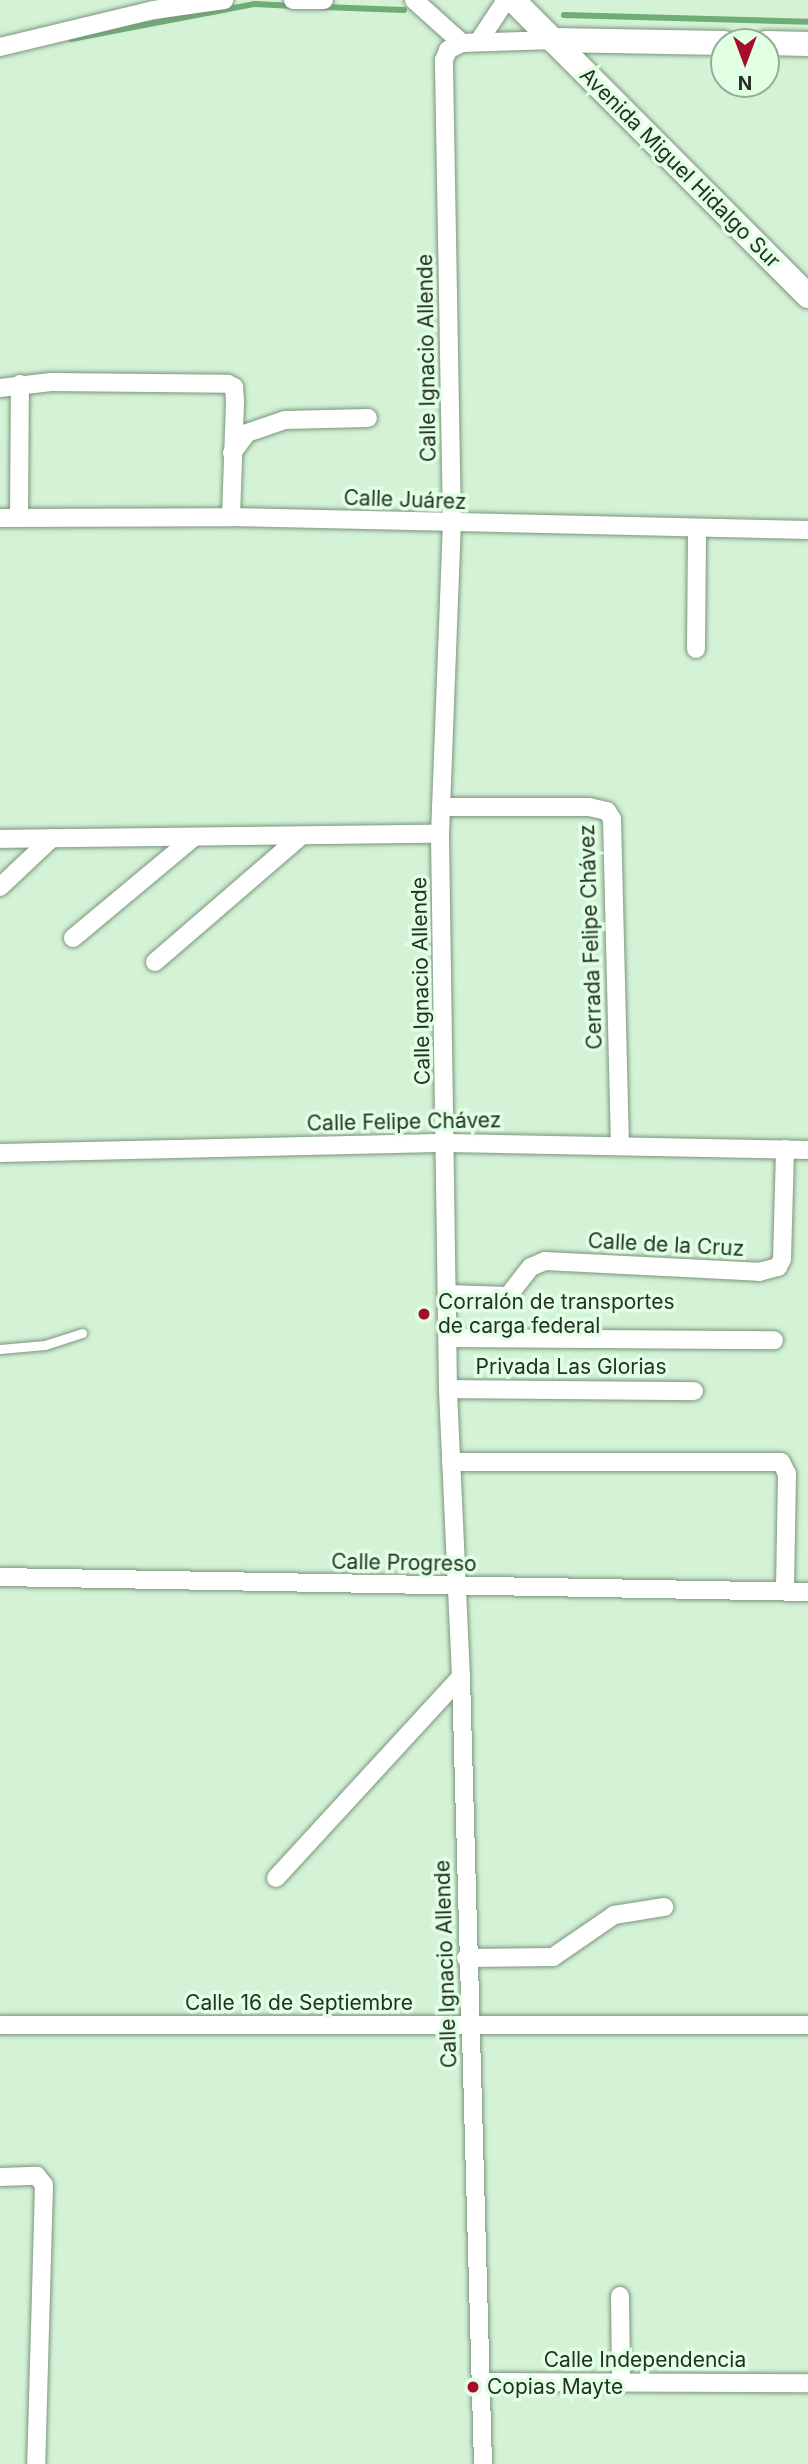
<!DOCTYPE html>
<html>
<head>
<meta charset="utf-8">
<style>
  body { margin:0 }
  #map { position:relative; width:808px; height:2464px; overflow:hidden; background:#d4f2d6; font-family:Inter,sans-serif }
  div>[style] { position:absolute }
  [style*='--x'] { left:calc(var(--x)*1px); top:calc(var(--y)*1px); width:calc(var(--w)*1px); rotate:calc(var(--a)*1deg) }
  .stream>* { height:6px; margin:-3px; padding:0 3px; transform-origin:3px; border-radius:3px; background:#6fad76 }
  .roads { filter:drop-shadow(0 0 2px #7a957c) drop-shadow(0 0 2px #7a957c) }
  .lane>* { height:9px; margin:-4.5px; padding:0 4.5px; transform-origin:4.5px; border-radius:4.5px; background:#fff }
  .street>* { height:18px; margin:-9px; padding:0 9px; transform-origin:9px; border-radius:9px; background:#fff }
  .secondary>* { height:24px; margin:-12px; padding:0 12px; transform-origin:12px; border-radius:12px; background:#fff }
  .dots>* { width:19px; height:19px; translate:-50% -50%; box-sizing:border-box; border:4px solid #e1ffe3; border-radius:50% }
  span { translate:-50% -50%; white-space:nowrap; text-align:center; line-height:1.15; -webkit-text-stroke:7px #e1ffe3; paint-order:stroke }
  .street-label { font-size:21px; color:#253026 }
  .poi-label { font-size:21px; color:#253026 }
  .left { translate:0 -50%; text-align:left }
  .north { position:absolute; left:710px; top:28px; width:70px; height:70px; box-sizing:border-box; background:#e1ffe3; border:2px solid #96ac97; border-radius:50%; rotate:180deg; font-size:19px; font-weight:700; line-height:28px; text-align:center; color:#253026 }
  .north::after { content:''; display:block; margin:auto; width:24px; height:32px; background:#a60c2c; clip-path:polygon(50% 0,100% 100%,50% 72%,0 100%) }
</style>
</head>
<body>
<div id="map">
  <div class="stream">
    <div style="--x:323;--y:7;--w:81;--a:2.1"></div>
    <div style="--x:564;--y:15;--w:244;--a:1.6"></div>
    <div style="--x:71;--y:39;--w:186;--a:-10.8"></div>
    <div style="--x:254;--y:4;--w:41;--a:2.8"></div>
  </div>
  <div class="roads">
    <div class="lane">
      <div style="--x:0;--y:1349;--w:45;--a:-5.1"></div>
      <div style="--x:45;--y:1345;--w:39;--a:-18"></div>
    </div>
    <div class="street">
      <div style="--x:293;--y:0;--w:31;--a:0"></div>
      <div style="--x:414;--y:0;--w:64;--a:41.9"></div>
      <div style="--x:479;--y:41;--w:49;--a:-56.6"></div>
      <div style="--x:0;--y:47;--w:158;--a:-13.5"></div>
      <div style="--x:154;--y:10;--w:71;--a:-8.1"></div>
      <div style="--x:0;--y:388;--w:51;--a:-6.7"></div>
      <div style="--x:51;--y:382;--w:177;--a:0.6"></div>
      <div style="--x:228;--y:384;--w:7;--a:27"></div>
      <div style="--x:234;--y:387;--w:15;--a:86"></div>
      <div style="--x:235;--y:402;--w:115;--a:92"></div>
      <div style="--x:232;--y:453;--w:25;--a:-53"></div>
      <div style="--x:247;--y:433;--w:40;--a:-18.9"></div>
      <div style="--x:285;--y:420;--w:83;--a:-1.4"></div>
      <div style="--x:0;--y:518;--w:231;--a:-0.2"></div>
      <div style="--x:231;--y:517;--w:577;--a:1.29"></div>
      <div style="--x:19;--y:518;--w:134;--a:-89.6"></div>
      <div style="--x:696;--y:649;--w:118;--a:-89.5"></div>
      <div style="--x:441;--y:807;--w:148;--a:0"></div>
      <div style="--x:589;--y:807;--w:18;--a:13"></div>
      <div style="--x:607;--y:811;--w:9;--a:58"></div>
      <div style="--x:612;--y:819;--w:326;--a:88.6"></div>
      <div style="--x:0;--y:839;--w:440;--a:-0.7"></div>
      <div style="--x:0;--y:887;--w:71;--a:-43.3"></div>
      <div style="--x:73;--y:938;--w:156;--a:-39.8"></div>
      <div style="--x:155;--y:962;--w:193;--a:-40.8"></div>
      <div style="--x:0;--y:1153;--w:448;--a:-1.3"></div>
      <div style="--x:448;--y:1143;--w:360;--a:1.1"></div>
      <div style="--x:448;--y:1294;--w:60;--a:1.9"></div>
      <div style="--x:508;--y:1296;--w:37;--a:-52"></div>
      <div style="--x:531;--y:1267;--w:15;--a:-23"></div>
      <div style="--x:545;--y:1261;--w:214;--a:2.9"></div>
      <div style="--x:759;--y:1272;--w:20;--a:-15"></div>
      <div style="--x:778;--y:1267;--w:9;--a:-63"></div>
      <div style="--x:782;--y:1259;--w:110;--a:-88.4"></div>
      <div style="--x:449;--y:1338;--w:325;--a:0.4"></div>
      <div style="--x:448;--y:1389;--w:246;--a:0.5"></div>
      <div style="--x:451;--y:1462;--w:330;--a:0"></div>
      <div style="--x:781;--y:1462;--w:13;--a:63"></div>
      <div style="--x:787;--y:1474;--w:117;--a:91"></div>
      <div style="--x:0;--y:1577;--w:808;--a:1.06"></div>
      <div style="--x:276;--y:1878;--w:273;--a:-47.4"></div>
      <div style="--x:466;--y:1958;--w:87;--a:-0.7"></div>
      <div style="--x:553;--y:1957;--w:74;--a:-34.5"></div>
      <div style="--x:614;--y:1915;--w:51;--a:-9.1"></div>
      <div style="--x:0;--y:2025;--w:808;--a:0"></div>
      <div style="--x:0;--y:2177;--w:37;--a:-2"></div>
      <div style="--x:37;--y:2176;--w:11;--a:52"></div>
      <div style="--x:44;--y:2185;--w:279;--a:91.6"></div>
      <div style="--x:620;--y:2296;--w:87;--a:89.3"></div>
      <div style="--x:482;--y:2382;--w:326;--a:0.2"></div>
      <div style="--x:483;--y:2464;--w:787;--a:-91.6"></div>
      <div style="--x:461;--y:1677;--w:288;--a:-92.6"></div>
      <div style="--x:448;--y:1389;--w:555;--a:-90.83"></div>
      <div style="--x:440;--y:834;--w:310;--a:-87.8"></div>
      <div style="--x:452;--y:524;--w:464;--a:-91"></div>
      <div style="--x:444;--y:60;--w:11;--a:-68"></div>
      <div style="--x:448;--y:50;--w:16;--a:-27"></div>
      <div style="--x:462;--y:43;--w:90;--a:-1.9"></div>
    </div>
    <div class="secondary">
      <div style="--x:513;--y:0;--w:418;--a:45.1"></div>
      <div style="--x:552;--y:40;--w:172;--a:1"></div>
      <div style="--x:766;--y:43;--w:42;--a:1.4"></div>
    </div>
  </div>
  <div class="dots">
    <div style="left:424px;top:1314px;background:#a60c2c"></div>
    <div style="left:473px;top:2387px;background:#a60c2c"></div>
  </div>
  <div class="street-label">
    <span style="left:680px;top:168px;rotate:45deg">Avenida Miguel Hidalgo Sur</span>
    <span style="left:427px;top:358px;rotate:-91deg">Calle Ignacio Allende</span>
    <span style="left:405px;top:500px;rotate:2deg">Calle Juárez</span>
    <span style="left:591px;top:937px;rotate:-92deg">Cerrada Felipe Chávez</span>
    <span style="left:421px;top:981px;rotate:-91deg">Calle Ignacio Allende</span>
    <span style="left:404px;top:1122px;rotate:-1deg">Calle Felipe Chávez</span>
    <span style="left:666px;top:1245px;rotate:3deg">Calle de la Cruz</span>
    <span style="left:571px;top:1367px">Privada Las Glorias</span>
    <span style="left:404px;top:1563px;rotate:1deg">Calle Progreso</span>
    <span style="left:446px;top:1964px;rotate:-92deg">Calle Ignacio Allende</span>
    <span style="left:299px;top:2003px">Calle 16 de Septiembre</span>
    <span style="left:645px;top:2360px">Calle Independencia</span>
  </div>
  <div class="poi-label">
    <span class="left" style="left:438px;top:1314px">Corralón de transportes<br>de carga federal</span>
    <span class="left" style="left:487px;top:2387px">Copias Mayte</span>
  </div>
  <div class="north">N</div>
</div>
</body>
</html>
